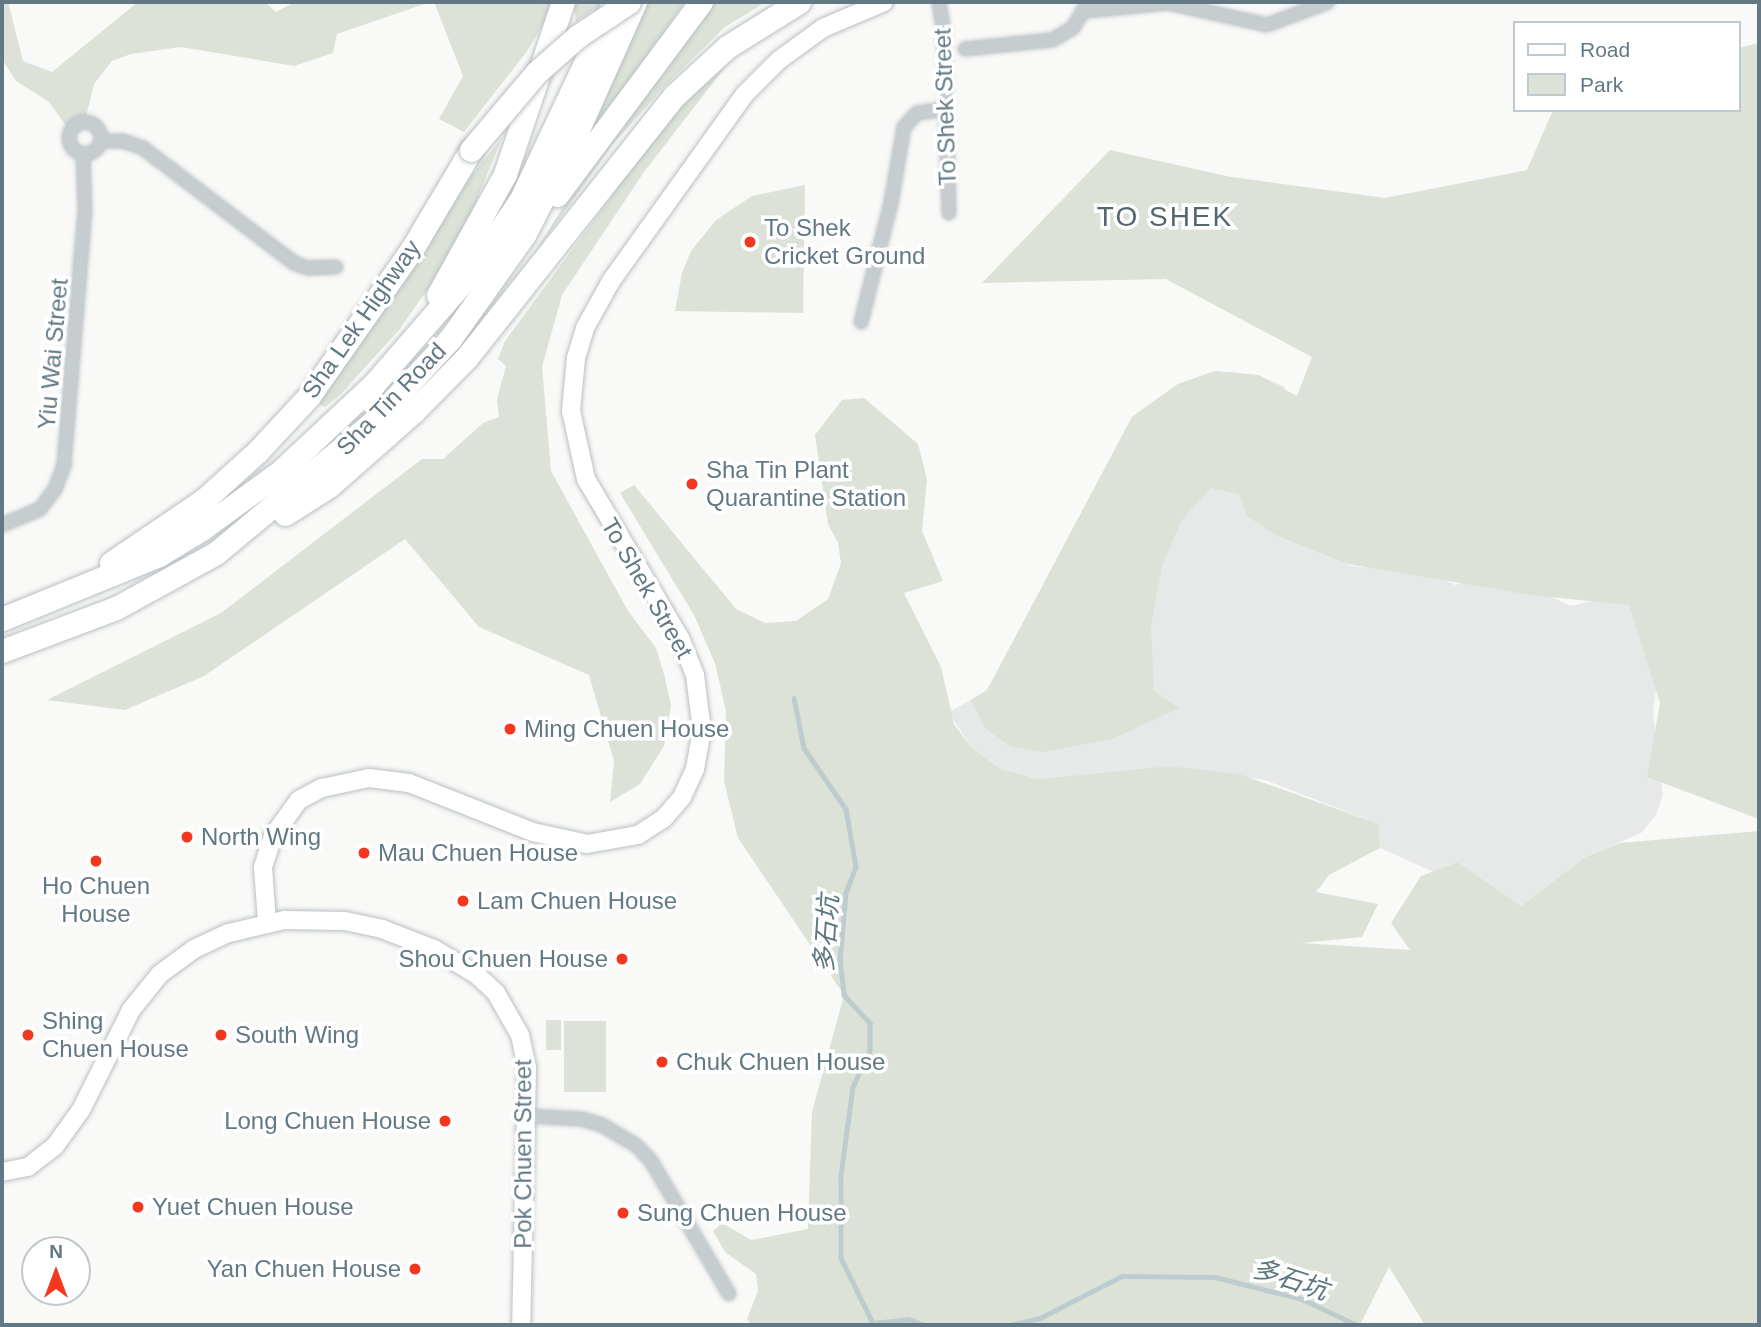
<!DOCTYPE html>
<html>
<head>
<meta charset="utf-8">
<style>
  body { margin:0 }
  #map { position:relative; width:1761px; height:1327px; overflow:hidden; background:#f9f9f7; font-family:Helvetica,"Noto Sans TC",sans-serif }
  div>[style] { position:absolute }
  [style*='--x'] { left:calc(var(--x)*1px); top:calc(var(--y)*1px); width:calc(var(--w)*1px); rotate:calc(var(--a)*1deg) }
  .built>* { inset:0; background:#e7e9e8 }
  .green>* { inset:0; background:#dce2d7; transform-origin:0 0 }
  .stream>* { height:4.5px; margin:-2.25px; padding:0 2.25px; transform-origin:2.25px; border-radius:2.25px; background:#bdcccf }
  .roads { filter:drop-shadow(0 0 2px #b9c0c4) drop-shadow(0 0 2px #b9c0c4) }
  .street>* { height:12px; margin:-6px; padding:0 6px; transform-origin:6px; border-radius:6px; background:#c7cccf }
  .street>.ring { margin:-6px; padding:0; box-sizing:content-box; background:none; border:12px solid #c7cccf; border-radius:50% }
  .secondary>* { height:18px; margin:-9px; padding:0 9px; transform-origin:9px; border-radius:9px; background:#fff }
  .highway>* { height:23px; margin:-11.5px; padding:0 11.5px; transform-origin:11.5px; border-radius:11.5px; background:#fff }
  .bridges { filter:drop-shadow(0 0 2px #b9bec1) drop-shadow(0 0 2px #b9bec1) }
  .highway-bridge>* { height:23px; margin:-11.5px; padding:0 11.5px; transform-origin:11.5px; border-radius:11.5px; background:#fff }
  .dots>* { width:19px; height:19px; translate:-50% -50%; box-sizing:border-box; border:4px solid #fff; border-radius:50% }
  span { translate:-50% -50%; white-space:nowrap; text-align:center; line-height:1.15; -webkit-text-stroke:7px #fff; paint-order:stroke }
  .street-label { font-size:24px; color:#627985 }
  .poi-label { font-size:24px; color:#627985 }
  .left { translate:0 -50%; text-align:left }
  .right { translate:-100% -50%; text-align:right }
  .water-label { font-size:26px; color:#5d787e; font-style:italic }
  .quarter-label { font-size:28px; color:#54666f; letter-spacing:2px }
  .frame { position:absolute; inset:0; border:4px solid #627985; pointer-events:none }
  .legend { position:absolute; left:1513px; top:21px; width:228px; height:91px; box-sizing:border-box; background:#fff; border:2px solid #c0c9ce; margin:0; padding:9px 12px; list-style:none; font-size:21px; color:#627985 }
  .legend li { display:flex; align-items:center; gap:14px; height:35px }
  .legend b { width:35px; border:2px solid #c0c9ce }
  .north { position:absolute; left:21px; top:1236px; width:70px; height:70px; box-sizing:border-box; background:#fff; border:2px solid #c0c9ce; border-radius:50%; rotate:0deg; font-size:19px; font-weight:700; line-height:28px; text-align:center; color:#627985 }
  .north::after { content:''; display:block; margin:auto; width:24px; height:32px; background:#f3371e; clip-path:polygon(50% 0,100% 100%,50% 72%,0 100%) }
</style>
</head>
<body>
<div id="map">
  <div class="built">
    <div style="clip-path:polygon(1215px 371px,1258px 375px,1285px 387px,1337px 558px,1350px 566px,1384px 569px,1412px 564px,1455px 585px,1499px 571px,1570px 606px,1616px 596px,1664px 628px,1653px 712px,1663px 795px,1656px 815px,1641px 833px,1585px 857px,1521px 906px,1458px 862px,1434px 872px,1380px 848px,1379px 824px,1265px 780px,1168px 766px,1038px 779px,1000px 769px,969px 745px,949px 712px,987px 691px,1132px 417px,1178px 384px)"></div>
  </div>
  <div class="green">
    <div style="clip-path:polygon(2px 2px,8px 2px,23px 61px,52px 72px,138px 2px,265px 2px,276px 12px,295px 2px,430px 2px,337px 34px,333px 53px,294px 66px,181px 47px,131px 54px,112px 61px,94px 84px,85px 121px,70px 131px,49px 102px,16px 81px,2px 59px)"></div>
    <div style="clip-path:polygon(434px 2px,550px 2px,550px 12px,528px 50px,464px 132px,439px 119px,463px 76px)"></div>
    <div style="clip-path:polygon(574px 2px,604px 2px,576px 22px)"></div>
    <div style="clip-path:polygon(653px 2px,685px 2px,593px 134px,585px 131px,639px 9px)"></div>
    <div style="clip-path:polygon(711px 2px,766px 2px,725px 27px,665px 86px,613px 144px,532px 257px,605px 139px)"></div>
    <div style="clip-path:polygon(1759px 43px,1759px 819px,1647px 777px,1660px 703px,1629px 605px,1530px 595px,1348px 564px,1278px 536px,1248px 517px,1239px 494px,1211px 488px,1181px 521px,1162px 566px,1151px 627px,1154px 691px,1179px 708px,1112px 739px,1044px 752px,1011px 747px,985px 728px,971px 700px,987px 690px,1132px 417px,1178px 384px,1215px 371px,1258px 375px,1297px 396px,1312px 357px,1166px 279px,982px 283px,1110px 150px,1231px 177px,1385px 198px,1527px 170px,1553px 110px,1738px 110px,1738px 48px)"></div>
    <div style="clip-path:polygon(729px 62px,644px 172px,562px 295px,542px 367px,551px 471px,628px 611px,656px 648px,665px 678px,671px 705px,664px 746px,640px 784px,610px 802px,614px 761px,589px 675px,479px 627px,405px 539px,204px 676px,125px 710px,47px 700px,221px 613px,422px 459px,443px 459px,483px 423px,499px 417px,497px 399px,506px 366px,498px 359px,505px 341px,680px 103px,705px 77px)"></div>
    <div style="clip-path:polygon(502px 138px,473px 209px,442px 269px,399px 330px,340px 395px,325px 407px,314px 402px,453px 198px)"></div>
    <div style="clip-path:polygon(805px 185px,803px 313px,675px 311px,682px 273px,691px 251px,716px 220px,752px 196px)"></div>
    <div style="clip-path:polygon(864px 398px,918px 444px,927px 479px,922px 531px,943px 581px,904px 593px,941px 667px,954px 724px,969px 745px,1000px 769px,1038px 779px,1168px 766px,1239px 774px,1379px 824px,1380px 848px,1329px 875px,1316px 892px,1378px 904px,1362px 937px,1301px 943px,1410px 950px,1391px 923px,1421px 876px,1458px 862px,1521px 906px,1585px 857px,1620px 843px,1759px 831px,1759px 1325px,1425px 1325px,1389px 1267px,1360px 1325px,751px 1325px,747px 1319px,758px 1291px,756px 1274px,725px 1252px,713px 1231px,722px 1223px,751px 1240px,808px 1229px,812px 1112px,844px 995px,738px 838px,724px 781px,726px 711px,715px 663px,694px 615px,620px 493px,634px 485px,736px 609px,765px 623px,796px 621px,828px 599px,841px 563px,838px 543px,828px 524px,815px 435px,842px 400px)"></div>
    <div style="left:546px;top:1020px;width:15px;height:30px"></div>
    <div style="left:564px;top:1021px;width:42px;height:71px"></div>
  </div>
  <div class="stream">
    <div style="--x:794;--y:698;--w:51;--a:78.7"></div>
    <div style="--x:804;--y:748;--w:74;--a:55.5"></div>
    <div style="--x:846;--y:809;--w:59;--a:80.2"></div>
    <div style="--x:856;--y:867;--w:28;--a:111"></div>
    <div style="--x:846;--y:893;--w:67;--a:95.1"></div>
    <div style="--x:840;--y:960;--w:35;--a:83"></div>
    <div style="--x:844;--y:995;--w:38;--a:47"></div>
    <div style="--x:870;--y:1023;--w:27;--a:90"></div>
    <div style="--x:870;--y:1050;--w:41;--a:114.7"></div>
    <div style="--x:853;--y:1087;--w:90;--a:97.7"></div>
    <div style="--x:841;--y:1176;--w:82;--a:90"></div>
    <div style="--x:841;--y:1258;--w:72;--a:63.8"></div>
    <div style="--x:873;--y:1323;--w:36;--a:-6"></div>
    <div style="--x:909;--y:1319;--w:17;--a:21"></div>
    <div style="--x:1010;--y:1325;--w:31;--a:-13"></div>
    <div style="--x:1040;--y:1318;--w:92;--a:-27.1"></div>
    <div style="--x:1122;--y:1276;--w:93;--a:0.6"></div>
    <div style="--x:1215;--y:1277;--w:90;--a:14.2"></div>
    <div style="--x:1302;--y:1299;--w:61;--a:25.3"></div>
  </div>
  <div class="roads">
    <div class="street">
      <div style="--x:939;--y:2;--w:33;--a:81"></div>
      <div style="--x:944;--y:35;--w:178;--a:88.4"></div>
      <div style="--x:1086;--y:11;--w:82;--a:-5.6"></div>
      <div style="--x:1168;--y:3;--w:101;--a:12.5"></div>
      <div style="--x:1267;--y:25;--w:65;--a:-20.7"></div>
      <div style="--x:965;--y:49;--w:87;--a:-5.9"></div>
      <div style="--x:1052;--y:40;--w:24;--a:-30"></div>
      <div style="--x:1073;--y:28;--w:30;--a:-60"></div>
      <div class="ring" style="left:69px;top:122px;width:20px;height:20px"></div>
      <div style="--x:101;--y:141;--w:22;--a:0"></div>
      <div style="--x:123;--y:141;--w:21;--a:19"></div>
      <div style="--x:143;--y:148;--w:190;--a:37.3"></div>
      <div style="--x:294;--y:263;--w:15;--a:20"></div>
      <div style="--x:308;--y:268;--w:28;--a:-2"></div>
      <div style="--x:861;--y:322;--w:123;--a:-75.9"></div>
      <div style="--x:891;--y:203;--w:77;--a:-80.3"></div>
      <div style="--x:904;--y:127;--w:19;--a:-47"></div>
      <div style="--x:917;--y:113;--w:29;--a:-8"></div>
      <div style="--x:2;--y:525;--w:41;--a:-22.8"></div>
      <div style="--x:40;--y:509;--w:25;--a:-53"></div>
      <div style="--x:55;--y:489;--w:26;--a:-69"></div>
      <div style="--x:64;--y:465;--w:255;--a:-85.3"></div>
      <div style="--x:85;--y:211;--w:57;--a:-92"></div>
      <div style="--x:527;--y:1116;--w:55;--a:3.1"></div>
      <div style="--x:582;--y:1119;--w:21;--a:17"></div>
      <div style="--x:602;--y:1125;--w:41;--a:31"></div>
      <div style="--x:637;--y:1146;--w:21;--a:47"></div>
      <div style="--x:651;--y:1161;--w:154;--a:59.6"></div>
    </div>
    <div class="secondary">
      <div style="--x:267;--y:922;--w:55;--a:-94.2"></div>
      <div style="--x:263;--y:867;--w:33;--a:-72"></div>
      <div style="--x:273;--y:836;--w:44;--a:-54.2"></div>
      <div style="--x:299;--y:800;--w:26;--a:-28"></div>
      <div style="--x:322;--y:788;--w:48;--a:-12"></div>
      <div style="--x:369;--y:778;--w:40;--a:7.1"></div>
      <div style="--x:409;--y:783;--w:133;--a:21.6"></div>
      <div style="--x:533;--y:832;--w:55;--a:12.5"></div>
      <div style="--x:587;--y:844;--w:52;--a:-10"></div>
      <div style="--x:638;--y:835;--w:31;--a:-33"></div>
      <div style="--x:664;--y:818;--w:28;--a:-49"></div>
      <div style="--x:682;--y:797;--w:31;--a:-65"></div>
      <div style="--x:695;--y:769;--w:39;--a:-80"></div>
      <div style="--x:702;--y:731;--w:56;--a:-97.1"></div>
      <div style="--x:695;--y:675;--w:40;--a:-112"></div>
      <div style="--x:680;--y:638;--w:185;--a:-120.6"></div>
      <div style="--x:586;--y:479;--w:70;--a:-102.4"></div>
      <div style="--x:571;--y:411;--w:53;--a:-84.6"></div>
      <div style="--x:576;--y:358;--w:31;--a:-73"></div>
      <div style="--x:585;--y:328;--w:54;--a:-61"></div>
      <div style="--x:611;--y:281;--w:230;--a:-54.4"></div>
      <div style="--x:745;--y:94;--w:48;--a:-45"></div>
      <div style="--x:779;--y:60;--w:54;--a:-36"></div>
      <div style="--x:823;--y:28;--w:66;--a:-23.1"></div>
      <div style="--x:2;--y:1172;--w:26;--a:-11"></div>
      <div style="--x:28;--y:1167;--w:34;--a:-38"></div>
      <div style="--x:55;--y:1146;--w:44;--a:-54.2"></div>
      <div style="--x:81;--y:1110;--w:112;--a:-63.4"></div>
      <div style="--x:131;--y:1010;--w:46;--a:-51.1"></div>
      <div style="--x:160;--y:974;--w:42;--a:-36.3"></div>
      <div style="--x:194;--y:949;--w:38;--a:-25"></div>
      <div style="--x:229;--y:933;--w:57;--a:-13.3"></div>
      <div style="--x:284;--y:920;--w:61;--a:0.9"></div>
      <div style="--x:345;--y:921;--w:38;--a:12"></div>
      <div style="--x:382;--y:929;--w:56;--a:21"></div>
      <div style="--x:434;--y:949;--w:50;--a:31.2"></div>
      <div style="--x:477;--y:975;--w:26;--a:43"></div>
      <div style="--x:496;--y:993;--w:48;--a:60.3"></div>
      <div style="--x:520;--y:1035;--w:33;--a:78"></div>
      <div style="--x:527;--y:1067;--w:258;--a:91.3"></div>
    </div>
    <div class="highway">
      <div style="--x:557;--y:195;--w:241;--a:-53.3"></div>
      <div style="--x:438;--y:295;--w:138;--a:-61"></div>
      <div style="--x:505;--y:174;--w:182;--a:-71.4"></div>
      <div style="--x:285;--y:514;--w:52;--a:-32.5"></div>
      <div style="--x:329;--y:486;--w:112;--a:-41.4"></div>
      <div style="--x:413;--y:412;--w:77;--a:-45.5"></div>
      <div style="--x:467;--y:357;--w:333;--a:-51.6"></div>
      <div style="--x:674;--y:96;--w:72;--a:-42.8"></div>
      <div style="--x:727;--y:47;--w:85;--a:-32"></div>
      <div style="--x:111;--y:563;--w:114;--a:-34.2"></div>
      <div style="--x:205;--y:499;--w:70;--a:-42.1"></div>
      <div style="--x:257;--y:452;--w:76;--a:-47.1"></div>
      <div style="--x:309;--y:396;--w:179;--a:-55"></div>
      <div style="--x:412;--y:249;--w:115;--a:-59.2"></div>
      <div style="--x:2;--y:619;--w:170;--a:-22.2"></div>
      <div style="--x:159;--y:555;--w:52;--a:-31.5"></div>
      <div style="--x:203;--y:528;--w:95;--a:-36"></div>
      <div style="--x:280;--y:472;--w:129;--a:-43.1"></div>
      <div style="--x:374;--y:384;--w:151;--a:-49"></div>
      <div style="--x:473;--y:270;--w:86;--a:-55.9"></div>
      <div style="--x:521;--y:199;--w:211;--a:-64.8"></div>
      <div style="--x:2;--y:651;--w:122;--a:-20.7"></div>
      <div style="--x:116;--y:608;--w:114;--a:-28.8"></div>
      <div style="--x:216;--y:553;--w:203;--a:-39.8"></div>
      <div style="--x:372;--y:423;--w:115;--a:-47.1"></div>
      <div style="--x:450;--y:339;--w:128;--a:-54.6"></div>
      <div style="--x:524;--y:235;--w:114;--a:-62.8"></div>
      <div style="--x:576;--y:134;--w:145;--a:-65.9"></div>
    </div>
  </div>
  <div class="bridges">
    <div class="highway-bridge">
      <div style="--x:471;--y:150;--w:102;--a:-49.8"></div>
      <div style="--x:537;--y:72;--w:55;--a:-41.3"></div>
      <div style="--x:578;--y:36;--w:61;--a:-33.7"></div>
    </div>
  </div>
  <div class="dots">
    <div style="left:750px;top:242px;background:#f3371e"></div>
    <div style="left:692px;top:484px;background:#f3371e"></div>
    <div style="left:510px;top:729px;background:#f3371e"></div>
    <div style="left:187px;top:837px;background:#f3371e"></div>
    <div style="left:364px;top:853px;background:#f3371e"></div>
    <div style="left:96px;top:861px;background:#f3371e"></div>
    <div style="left:463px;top:901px;background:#f3371e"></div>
    <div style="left:622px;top:959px;background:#f3371e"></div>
    <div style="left:28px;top:1035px;background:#f3371e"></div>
    <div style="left:221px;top:1035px;background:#f3371e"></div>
    <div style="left:662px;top:1062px;background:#f3371e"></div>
    <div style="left:445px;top:1121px;background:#f3371e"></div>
    <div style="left:138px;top:1207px;background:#f3371e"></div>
    <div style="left:623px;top:1213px;background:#f3371e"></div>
    <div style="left:415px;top:1269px;background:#f3371e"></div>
  </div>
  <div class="street-label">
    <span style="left:945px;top:107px;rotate:-92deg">To Shek Street</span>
    <span style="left:361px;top:319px;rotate:-55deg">Sha Lek Highway</span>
    <span style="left:53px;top:354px;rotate:-85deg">Yiu Wai Street</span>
    <span style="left:391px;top:399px;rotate:-46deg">Sha Tin Road</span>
    <span style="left:647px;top:588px;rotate:60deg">To Shek Street</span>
    <span style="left:523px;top:1154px;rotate:-90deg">Pok Chuen Street</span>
  </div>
  <div class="poi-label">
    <span class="left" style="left:764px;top:242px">To Shek<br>Cricket Ground</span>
    <span class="left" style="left:706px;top:484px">Sha Tin Plant<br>Quarantine Station</span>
    <span class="left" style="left:524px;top:729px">Ming Chuen House</span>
    <span class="left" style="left:201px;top:837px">North Wing</span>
    <span class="left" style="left:378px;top:853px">Mau Chuen House</span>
    <span style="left:96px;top:900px">Ho Chuen<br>House</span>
    <span class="left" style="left:477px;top:901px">Lam Chuen House</span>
    <span class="right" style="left:608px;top:959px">Shou Chuen House</span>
    <span class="left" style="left:42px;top:1035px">Shing<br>Chuen House</span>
    <span class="left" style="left:235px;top:1035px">South Wing</span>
    <span class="left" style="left:676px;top:1062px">Chuk Chuen House</span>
    <span class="right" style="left:431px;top:1121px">Long Chuen House</span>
    <span class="left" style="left:152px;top:1207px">Yuet Chuen House</span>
    <span class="left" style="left:637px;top:1213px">Sung Chuen House</span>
    <span class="right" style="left:401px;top:1269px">Yan Chuen House</span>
  </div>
  <div class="water-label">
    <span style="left:827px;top:934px;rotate:-86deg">多石坑</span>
    <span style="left:1290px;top:1280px;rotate:18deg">多石坑</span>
  </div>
  <div class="quarter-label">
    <span style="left:1165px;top:217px">TO SHEK</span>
  </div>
  <div class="frame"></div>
  <ul class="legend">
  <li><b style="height:9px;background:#fff"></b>Road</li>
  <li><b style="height:19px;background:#dce2d7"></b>Park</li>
  </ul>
  <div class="north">N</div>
</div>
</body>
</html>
